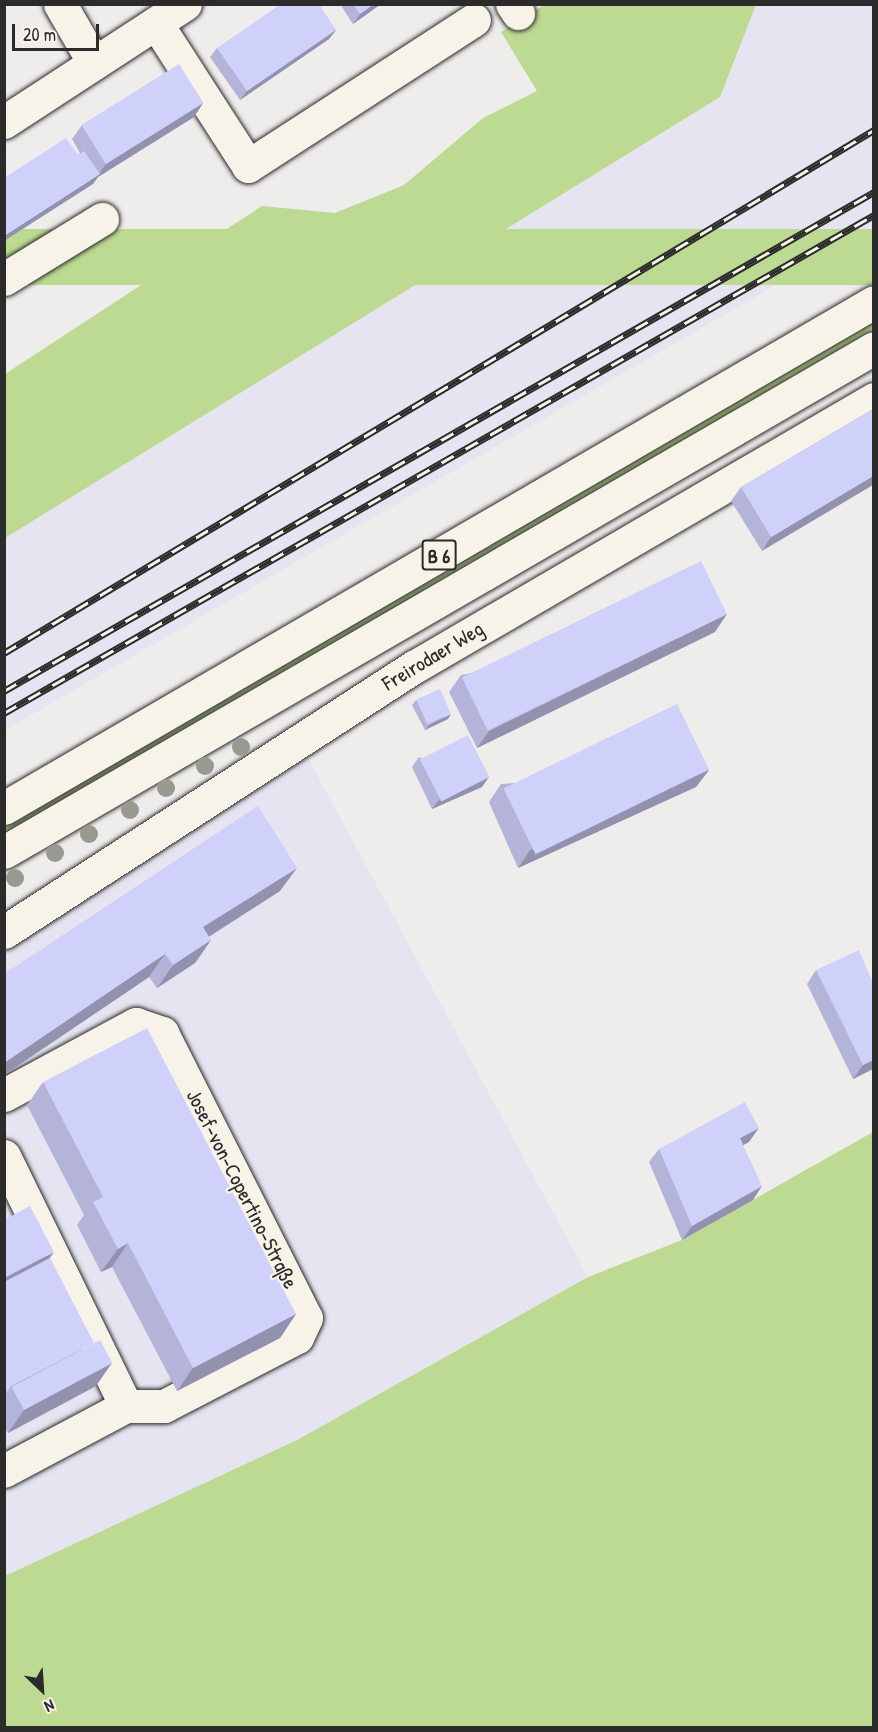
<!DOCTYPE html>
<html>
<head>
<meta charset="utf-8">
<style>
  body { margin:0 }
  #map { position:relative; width:878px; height:1732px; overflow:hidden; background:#efecec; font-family:"Patrick Hand",sans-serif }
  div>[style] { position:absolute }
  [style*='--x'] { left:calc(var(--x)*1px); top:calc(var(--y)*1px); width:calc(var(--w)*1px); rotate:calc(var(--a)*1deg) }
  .built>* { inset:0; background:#e6e4f0 }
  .green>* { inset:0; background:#bdda92; transform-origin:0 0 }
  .roads { filter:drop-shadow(0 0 2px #2b2b2b) drop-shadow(0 0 2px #2b2b2b) }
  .minor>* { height:33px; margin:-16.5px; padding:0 16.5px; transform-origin:16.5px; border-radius:16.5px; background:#f7f3e8 }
  .major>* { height:33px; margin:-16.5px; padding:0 16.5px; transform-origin:16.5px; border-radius:16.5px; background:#f7f3e8 }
  .rail>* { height:7px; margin-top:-3.5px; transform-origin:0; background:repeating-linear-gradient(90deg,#f7f3e8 0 14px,#2b2b2b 0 28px); box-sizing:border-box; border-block:2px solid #2b2b2b }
  .trees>* { width:18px; height:18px; margin:-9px; border-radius:50%; background:#989a90 }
  .wall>* { inset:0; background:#b3b4d7 }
  .shaded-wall>* { inset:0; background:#9292af }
  .building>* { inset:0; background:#d0d1fa; transform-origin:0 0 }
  span { translate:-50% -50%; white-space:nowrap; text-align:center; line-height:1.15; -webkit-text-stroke:4.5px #f7f3e8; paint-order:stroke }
  .shield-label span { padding:2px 4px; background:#f7f3e8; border:2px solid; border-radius:4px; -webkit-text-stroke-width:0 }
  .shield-label { font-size:20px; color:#2b2b2b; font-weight:700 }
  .street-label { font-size:21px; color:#2b2b2b }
  .frame { position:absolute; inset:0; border:6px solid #2b2b2b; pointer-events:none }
  .north { position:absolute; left:12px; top:1660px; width:60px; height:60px; -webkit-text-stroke:4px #f7f3e8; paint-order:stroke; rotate:155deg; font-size:16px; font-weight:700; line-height:24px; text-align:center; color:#2b2b2b }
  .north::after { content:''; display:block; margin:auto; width:21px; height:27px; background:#2b2b2b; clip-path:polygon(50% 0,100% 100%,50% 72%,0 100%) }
  .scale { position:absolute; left:12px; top:24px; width:87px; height:27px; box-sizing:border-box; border:3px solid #2b2b2b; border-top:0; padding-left:8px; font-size:18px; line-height:21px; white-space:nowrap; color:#2b2b2b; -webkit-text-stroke:4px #f7f3e8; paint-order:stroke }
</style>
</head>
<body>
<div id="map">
  <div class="built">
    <div style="clip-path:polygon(756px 5px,873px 5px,873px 229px,5px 730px,5px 538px,720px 97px)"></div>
    <div style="clip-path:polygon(308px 758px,588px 1277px,297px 1440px,5px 1576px,5px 950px)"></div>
  </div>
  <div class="green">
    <div style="clip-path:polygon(544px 5px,756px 5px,720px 97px,5px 538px,5px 374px,262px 206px,335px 213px,404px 185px,483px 118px,537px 91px,501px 32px)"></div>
    <div style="left:873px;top:229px;width:56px;height:1002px;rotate:90deg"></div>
    <div style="clip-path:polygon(873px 320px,873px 330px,5px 834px,4px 826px)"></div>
    <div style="clip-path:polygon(873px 1132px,873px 1727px,5px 1727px,5px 1576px,297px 1440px,588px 1277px,682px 1240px)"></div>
  </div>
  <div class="roads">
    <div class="minor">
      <div style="--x:60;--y:4;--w:68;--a:60"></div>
      <div style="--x:512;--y:4;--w:11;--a:56"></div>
      <div style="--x:156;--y:23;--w:170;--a:57.2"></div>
      <div style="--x:248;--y:166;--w:269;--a:-32.9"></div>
      <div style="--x:4;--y:122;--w:216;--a:-33.1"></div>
      <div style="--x:4;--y:279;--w:115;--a:-31.5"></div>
      <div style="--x:4;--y:932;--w:488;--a:-32.9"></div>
      <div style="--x:414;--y:667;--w:532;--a:-30.23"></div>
      <div style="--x:4;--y:1095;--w:150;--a:-28.3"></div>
      <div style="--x:136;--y:1024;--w:28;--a:19"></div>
      <div style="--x:162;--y:1033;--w:319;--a:63.2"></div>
      <div style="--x:306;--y:1318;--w:21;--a:115"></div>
      <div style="--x:297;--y:1337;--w:150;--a:152.6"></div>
      <div style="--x:164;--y:1406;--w:38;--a:180"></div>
      <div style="--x:126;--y:1406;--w:138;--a:152"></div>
      <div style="--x:4;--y:1156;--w:278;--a:64"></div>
    </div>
    <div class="major">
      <div style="--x:4;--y:808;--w:1006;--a:-30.18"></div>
      <div style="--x:4;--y:852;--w:1005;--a:-30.08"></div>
    </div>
  </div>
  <div class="rail">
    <div style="--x:4;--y:653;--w:1015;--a:-31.01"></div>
    <div style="--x:4;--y:691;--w:1003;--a:-29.84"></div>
    <div style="--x:4;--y:713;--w:1002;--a:-29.79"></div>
  </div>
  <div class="trees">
    <div style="left:241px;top:747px"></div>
    <div style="left:205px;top:766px"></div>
    <div style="left:166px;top:788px"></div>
    <div style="left:130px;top:810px"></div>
    <div style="left:89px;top:834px"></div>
    <div style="left:55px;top:853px"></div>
    <div style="left:15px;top:878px"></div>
  </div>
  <div class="wall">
    <div style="clip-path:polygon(340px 4px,381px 4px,353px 24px)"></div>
    <div style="clip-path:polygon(336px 30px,329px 39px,240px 100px,210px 57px,217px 48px)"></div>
    <div style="clip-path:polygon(203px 103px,194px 117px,98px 177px,93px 184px,78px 155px,80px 153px,72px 139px,82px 125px)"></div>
    <div style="clip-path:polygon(873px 409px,762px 551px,731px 501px,741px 487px)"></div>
    <div style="clip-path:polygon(715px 632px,477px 748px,449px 692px,461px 675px)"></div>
    <div style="clip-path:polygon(416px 700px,448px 719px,425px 730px,412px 705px)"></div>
    <div style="clip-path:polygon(419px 757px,482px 787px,432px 809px,412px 767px)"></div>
    <div style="clip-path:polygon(709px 770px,696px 787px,518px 868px,489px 802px,501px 784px)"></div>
    <div style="clip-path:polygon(280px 891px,209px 937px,211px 940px,195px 963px,157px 988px,149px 977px,4px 1075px,4px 974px)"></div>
    <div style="clip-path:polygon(816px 970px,873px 1069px,853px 1079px,807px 984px)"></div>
    <div style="clip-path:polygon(43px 1082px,296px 1314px,280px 1338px,177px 1391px,112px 1267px,101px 1272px,77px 1225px,84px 1215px,27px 1105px)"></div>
    <div style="clip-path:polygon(749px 1142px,743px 1145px,753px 1200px,682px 1240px,649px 1162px,659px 1149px)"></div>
    <div style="clip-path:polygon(4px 1220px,50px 1258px,96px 1386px,8px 1433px,4px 1427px)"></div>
  </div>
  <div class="shaded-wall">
    <div style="clip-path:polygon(374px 4px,381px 4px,353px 24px,360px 14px)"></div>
    <div style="clip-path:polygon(336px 30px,329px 39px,240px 100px,247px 91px)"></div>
    <div style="clip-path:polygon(203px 103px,194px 117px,98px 177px,93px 184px,4px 241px,4px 236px,98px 175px,106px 164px)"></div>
    <div style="clip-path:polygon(873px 476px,873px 485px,762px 551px,771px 537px)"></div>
    <div style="clip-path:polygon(727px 614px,715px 632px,477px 748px,489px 731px)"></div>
    <div style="clip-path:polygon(451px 714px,448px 719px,425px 730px,429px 725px)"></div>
    <div style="clip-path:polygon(709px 770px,696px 787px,518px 868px,530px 850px)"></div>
    <div style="clip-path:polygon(489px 777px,482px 787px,432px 809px,439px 800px)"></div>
    <div style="clip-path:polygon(297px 868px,280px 891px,186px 951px,203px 927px)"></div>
    <div style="clip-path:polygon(211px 940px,195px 963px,157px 988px,173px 965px)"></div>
    <div style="clip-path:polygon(165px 954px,149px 977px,4px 1075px,4px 1063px)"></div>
    <div style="clip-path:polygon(873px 1060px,873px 1069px,853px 1079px,863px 1065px)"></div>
    <div style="clip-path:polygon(759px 1128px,749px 1142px,730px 1152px,740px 1138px)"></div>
    <div style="clip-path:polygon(762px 1186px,753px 1200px,682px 1240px,692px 1226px)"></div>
    <div style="clip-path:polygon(128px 1243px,112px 1267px,101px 1272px,118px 1249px)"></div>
    <div style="clip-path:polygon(54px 1252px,38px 1275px,4px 1293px,4px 1278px)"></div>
    <div style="clip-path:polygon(296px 1314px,280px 1338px,177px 1391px,193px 1368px)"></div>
    <div style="clip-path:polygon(112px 1363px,96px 1386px,8px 1433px,24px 1410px)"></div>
  </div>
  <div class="building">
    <div style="clip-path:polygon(281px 4px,319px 4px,336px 30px,247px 91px,217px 48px)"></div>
    <div style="clip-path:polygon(353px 4px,374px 4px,360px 14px)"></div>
    <div style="left:179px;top:64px;width:46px;height:115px;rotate:58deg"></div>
    <div style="clip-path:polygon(66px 138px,78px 155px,84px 151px,100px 174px,4px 236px,4px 178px)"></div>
    <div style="clip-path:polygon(873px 409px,873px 476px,771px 537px,741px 487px)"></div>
    <div style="left:701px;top:561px;width:59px;height:266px;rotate:64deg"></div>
    <div style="left:440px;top:689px;width:27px;height:26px;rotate:66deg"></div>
    <div style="left:677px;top:704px;width:73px;height:193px;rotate:64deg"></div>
    <div style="left:468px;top:735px;width:47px;height:54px;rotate:63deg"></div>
    <div style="clip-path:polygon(258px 806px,297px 868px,203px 927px,211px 940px,173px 965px,165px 954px,4px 1063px,4px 974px)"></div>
    <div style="clip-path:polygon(859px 950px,873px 983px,873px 1060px,863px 1065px,816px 970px)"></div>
    <div style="clip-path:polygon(147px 1028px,296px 1314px,193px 1368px,128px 1243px,118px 1249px,93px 1202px,103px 1197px,43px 1082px)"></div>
    <div style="clip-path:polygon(745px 1102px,759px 1128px,740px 1138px,762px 1186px,692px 1226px,659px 1149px)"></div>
    <div style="clip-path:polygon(30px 1206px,54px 1252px,4px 1278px,4px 1220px)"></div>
    <div style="clip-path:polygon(50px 1258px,94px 1343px,11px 1386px,7px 1392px,4px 1387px,4px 1282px)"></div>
    <div style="left:100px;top:1340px;width:26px;height:100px;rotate:62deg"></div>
  </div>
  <div class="shield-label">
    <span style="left:439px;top:555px">B 6</span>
  </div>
  <div class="street-label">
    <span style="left:433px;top:656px;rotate:-31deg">Freirodaer Weg</span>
    <span style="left:242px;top:1189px;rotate:63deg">Josef-von-Copertino-Straße</span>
  </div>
  <div class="frame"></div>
  <div class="north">N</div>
  <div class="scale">20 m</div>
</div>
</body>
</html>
